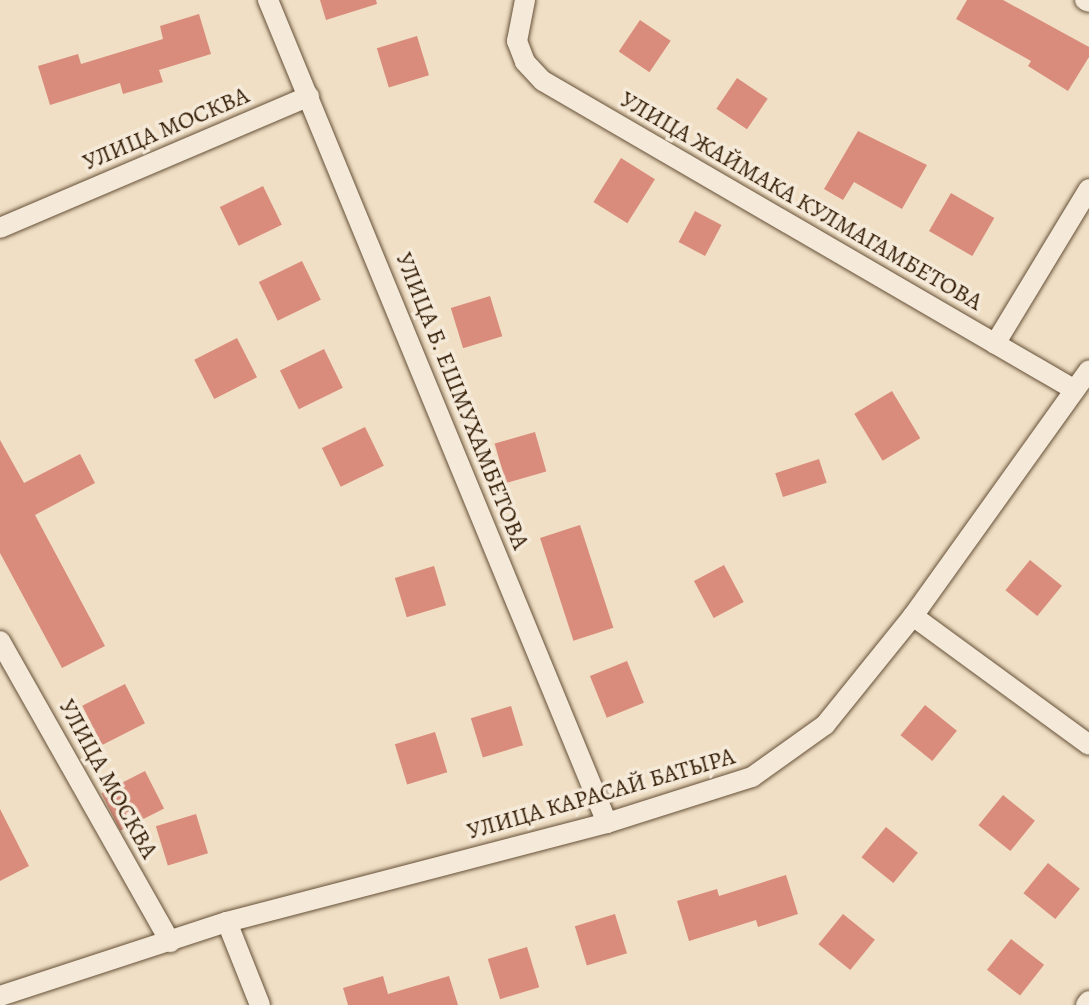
<!DOCTYPE html>
<html>
<head>
<meta charset="utf-8">
<style>
  body { margin:0 }
  #map { position:relative; width:1089px; height:1005px; overflow:hidden; background:#f0dfc4; font-family:Alegreya,serif }
  div>[style] { position:absolute }
  [style*='--x'] { left:calc(var(--x)*1px); top:calc(var(--y)*1px); width:calc(var(--w)*1px); rotate:calc(var(--a)*1deg) }
  .building>* { inset:0; background:#d98c7c; transform-origin:0 0 }
  .roads { filter:drop-shadow(0 0 2px #655038) drop-shadow(0 0 2px #655038) }
  .minor>* { height:20px; margin:-10px; padding:0 10px; transform-origin:10px; border-radius:10px; background:#f5ead9 }
  span { translate:-50% -50%; white-space:nowrap; text-align:center; line-height:1.15; -webkit-text-stroke:7px #f5ead9; paint-order:stroke }
  .street-label { font-size:24px; color:#372009 }
</style>
</head>
<body>
<div id="map">
  <div class="building">
    <div style="clip-path:polygon(320px 0,376px 0,377px 4px,326px 20px)"></div>
    <div style="clip-path:polygon(967px 0,1003px 0,1089px 47px,1089px 57px,1068px 91px,1028px 66px,1031px 61px,956px 19px)"></div>
    <div style="clip-path:polygon(199px 14px,211px 54px,159px 70px,163px 82px,123px 94px,120px 83px,50px 105px,38px 66px,78px 54px,81px 64px,163px 39px,160px 26px)"></div>
    <div style="left:640px;top:20px;width:37px;height:38px;rotate:34deg"></div>
    <div style="left:417px;top:36px;width:41px;height:42px;rotate:73deg"></div>
    <div style="left:737px;top:78px;width:37px;height:37px;rotate:34deg"></div>
    <div style="clip-path:polygon(858px 131px,927px 165px,902px 209px,854px 182px,843px 200px,824px 189px)"></div>
    <div style="left:621px;top:158px;width:40px;height:52px;rotate:32deg"></div>
    <div style="left:263px;top:186px;width:43px;height:48px;rotate:64deg"></div>
    <div style="left:951px;top:193px;width:50px;height:44px;rotate:30deg"></div>
    <div style="left:695px;top:211px;width:30px;height:35px;rotate:28deg"></div>
    <div style="left:302px;top:261px;width:43px;height:48px;rotate:64deg"></div>
    <div style="left:490px;top:296px;width:42px;height:41px;rotate:73deg"></div>
    <div style="left:237px;top:338px;width:44px;height:48px;rotate:63deg"></div>
    <div style="left:324px;top:349px;width:43px;height:49px;rotate:64deg"></div>
    <div style="left:892px;top:391px;width:55px;height:44px;rotate:59deg"></div>
    <div style="left:365px;top:427px;width:43px;height:48px;rotate:64deg"></div>
    <div style="left:535px;top:432px;width:41px;height:42px;rotate:74deg"></div>
    <div style="clip-path:polygon(0 440px,24px 483px,80px 454px,95px 483px,35px 515px,105px 646px,62px 668px,0 553px)"></div>
    <div style="left:819px;top:459px;width:25px;height:46px;rotate:72deg"></div>
    <div style="left:580px;top:525px;width:108px;height:42px;rotate:72deg"></div>
    <div style="left:1030px;top:560px;width:41px;height:39px;rotate:39deg"></div>
    <div style="left:724px;top:565px;width:42px;height:34px;rotate:62deg"></div>
    <div style="left:434px;top:566px;width:41px;height:41px;rotate:73deg"></div>
    <div style="left:627px;top:661px;width:45px;height:40px;rotate:68deg"></div>
    <div style="left:125px;top:684px;width:44px;height:48px;rotate:63deg"></div>
    <div style="left:925px;top:705px;width:41px;height:39px;rotate:39deg"></div>
    <div style="left:511px;top:706px;width:41px;height:42px;rotate:73deg"></div>
    <div style="left:435px;top:732px;width:42px;height:42px;rotate:73deg"></div>
    <div style="left:145px;top:771px;width:42px;height:49px;rotate:63deg"></div>
    <div style="left:1003px;top:795px;width:41px;height:39px;rotate:39deg"></div>
    <div style="clip-path:polygon(0 809px,29px 866px,0 881px)"></div>
    <div style="left:196px;top:814px;width:41px;height:42px;rotate:73deg"></div>
    <div style="left:886px;top:827px;width:41px;height:39px;rotate:39deg"></div>
    <div style="left:1048px;top:863px;width:41px;height:39px;rotate:39deg"></div>
    <div style="clip-path:polygon(786px 875px,798px 914px,758px 927px,756px 920px,689px 941px,677px 901px,717px 889px,719px 896px)"></div>
    <div style="left:615px;top:914px;width:41px;height:42px;rotate:73deg"></div>
    <div style="left:843px;top:914px;width:41px;height:39px;rotate:39deg"></div>
    <div style="left:1011px;top:939px;width:42px;height:39px;rotate:38deg"></div>
    <div style="left:527px;top:947px;width:42px;height:41px;rotate:73deg"></div>
    <div style="clip-path:polygon(383px 976px,388px 994px,449px 976px,458px 1005px,348px 1005px,343px 988px)"></div>
  </div>
  <div class="roads">
    <div class="minor">
      <div style="--x:268;--y:0;--w:890;--a:67.61"></div>
      <div style="--x:525;--y:0;--w:42;--a:101"></div>
      <div style="--x:517;--y:41;--w:22;--a:69"></div>
      <div style="--x:525;--y:62;--w:26;--a:47"></div>
      <div style="--x:543;--y:81;--w:615;--a:30.15"></div>
      <div style="--x:1085;--y:0;--w:4;--a:27"></div>
      <div style="--x:0;--y:228;--w:336;--a:-23.1"></div>
      <div style="--x:995;--y:344;--w:181;--a:-58.8"></div>
      <div style="--x:913;--y:616;--w:218;--a:36.2"></div>
      <div style="--x:0;--y:641;--w:346;--a:60.5"></div>
      <div style="--x:227;--y:922;--w:89;--a:68.3"></div>
      <div style="--x:0;--y:996;--w:239;--a:-18.1"></div>
      <div style="--x:227;--y:922;--w:393;--a:-14.6"></div>
      <div style="--x:607;--y:823;--w:152;--a:-17.6"></div>
      <div style="--x:752;--y:777;--w:90;--a:-35.5"></div>
      <div style="--x:825;--y:725;--w:140;--a:-51.1"></div>
      <div style="--x:913;--y:616;--w:302;--a:-54.4"></div>
      <div style="--x:1086;--y:1005;--w:5;--a:-53"></div>
    </div>
  </div>
  <div class="street-label">
    <span style="left:166px;top:129px;rotate:-23deg">УЛИЦА МОСКВА</span>
    <span style="left:801px;top:201px;rotate:30deg">УЛИЦА ЖАЙМАКА КУЛМАГАМБЕТОВА</span>
    <span style="left:462px;top:401px;rotate:68deg">УЛИЦА Б. ЕШМУХАМБЕТОВА</span>
    <span style="left:108px;top:779px;rotate:61deg">УЛИЦА МОСКВА</span>
    <span style="left:601px;top:794px;rotate:-16deg">УЛИЦА КАРАСАЙ БАТЫРА</span>
  </div>
</div>
</body>
</html>
